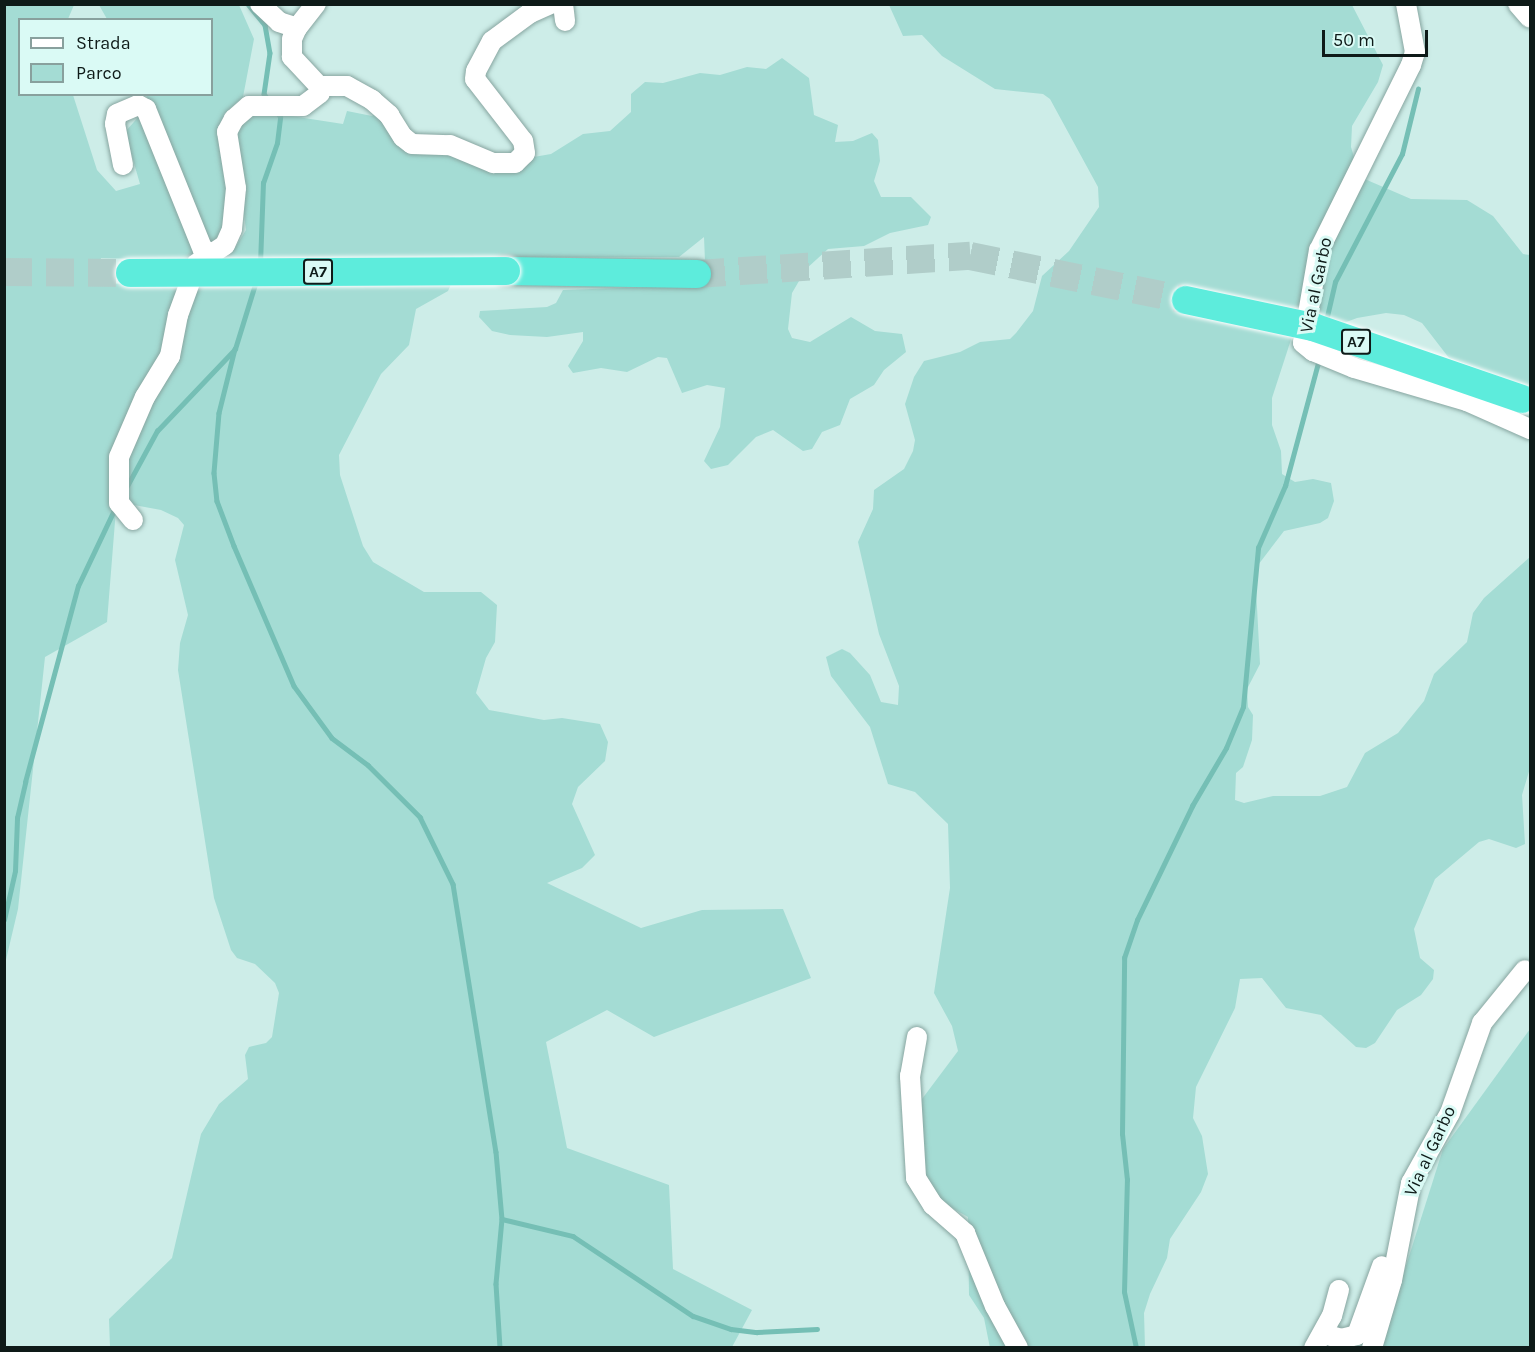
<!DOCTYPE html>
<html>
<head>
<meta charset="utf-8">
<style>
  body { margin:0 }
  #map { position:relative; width:1535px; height:1352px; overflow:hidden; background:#cdede8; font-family:Karla,sans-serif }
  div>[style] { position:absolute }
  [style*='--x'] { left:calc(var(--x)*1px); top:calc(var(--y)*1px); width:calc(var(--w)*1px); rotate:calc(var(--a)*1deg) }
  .green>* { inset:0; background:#a4dcd4 }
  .stream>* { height:4.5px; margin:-2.25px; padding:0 2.25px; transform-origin:2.25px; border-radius:2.25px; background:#75bfb5 }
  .highway-tunnel>* { height:28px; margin-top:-14px; transform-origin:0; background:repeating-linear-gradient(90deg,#b0cdc9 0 28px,transparent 0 42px) }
  .roads { filter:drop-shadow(0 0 2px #87a5a0) drop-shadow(0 0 2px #87a5a0) }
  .minor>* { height:20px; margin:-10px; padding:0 10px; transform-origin:10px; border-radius:10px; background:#fff }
  .highway>* { height:28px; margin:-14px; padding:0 14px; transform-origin:14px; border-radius:14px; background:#5decdc }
  .bridges { filter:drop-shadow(0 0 2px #fff) drop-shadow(0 0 2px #fff) }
  .highway-bridge>* { height:28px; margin:-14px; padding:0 14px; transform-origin:14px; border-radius:14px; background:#5decdc }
  span { translate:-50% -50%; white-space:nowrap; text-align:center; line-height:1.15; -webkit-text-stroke:6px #dafaf5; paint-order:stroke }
  .shield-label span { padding:2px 4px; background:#dafaf5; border:2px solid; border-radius:4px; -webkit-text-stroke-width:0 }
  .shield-label { font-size:16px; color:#0e1a18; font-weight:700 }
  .street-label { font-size:18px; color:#0e1a18 }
  .frame { position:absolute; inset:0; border:6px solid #0e1a18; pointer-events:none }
  .legend { position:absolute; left:18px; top:18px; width:195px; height:78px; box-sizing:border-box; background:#dafaf5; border:2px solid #88a09d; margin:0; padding:8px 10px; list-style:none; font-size:18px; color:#0e1a18 }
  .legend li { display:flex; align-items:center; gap:12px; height:30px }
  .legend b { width:30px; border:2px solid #88a09d }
  .scale { position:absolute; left:1322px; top:30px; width:106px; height:27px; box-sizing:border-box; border:3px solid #0e1a18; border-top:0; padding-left:8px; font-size:18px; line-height:21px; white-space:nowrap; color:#0e1a18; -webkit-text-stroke:4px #dafaf5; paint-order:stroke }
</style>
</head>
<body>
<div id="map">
  <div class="green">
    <div style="clip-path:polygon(evenodd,5px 5px,74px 5px,68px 19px,20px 20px,20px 94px,73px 95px,97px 170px,116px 191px,140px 184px,125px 132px,141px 114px,184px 217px,197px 208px,146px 95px,212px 94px,212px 20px,107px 19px,99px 5px,239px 5px,254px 39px,243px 97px,224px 114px,230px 191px,215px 260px,236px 246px,246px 230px,234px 135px,253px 110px,343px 124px,347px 111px,372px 116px,379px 110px,412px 148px,528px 158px,551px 154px,583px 134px,610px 131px,631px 112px,631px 94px,645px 82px,663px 83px,700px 73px,720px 75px,747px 67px,766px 69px,782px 58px,809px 78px,814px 115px,838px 125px,835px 142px,853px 141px,872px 133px,878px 140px,880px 161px,874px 181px,881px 197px,911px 197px,931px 217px,928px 225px,890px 233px,864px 246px,828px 249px,806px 269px,792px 293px,788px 329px,792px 338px,810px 342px,851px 317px,875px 331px,902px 334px,906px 352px,884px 370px,874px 385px,850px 399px,840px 425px,822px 432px,812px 449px,803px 451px,773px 430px,756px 437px,728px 465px,711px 469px,704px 461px,720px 427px,725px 388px,707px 385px,682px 393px,667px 358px,658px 357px,627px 372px,601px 368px,573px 373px,568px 366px,583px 341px,583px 332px,547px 337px,510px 335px,492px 331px,479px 317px,480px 311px,547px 307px,556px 303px,563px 290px,706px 285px,704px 237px,679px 257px,455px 257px,455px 275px,448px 291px,416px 309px,409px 345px,381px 374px,339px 455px,340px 475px,363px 546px,373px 562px,424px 592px,481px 592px,497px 605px,495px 642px,486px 658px,476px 693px,489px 710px,544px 720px,562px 718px,600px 724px,608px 742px,605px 761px,578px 787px,572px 804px,595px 855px,582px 868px,547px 883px,641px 928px,702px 910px,783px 909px,811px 978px,654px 1037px,607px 1010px,546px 1042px,567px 1148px,669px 1185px,673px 1269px,752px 1310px,732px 1347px,110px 1347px,109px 1319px,172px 1258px,201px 1134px,219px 1104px,248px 1079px,245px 1055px,249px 1047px,266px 1043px,272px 1037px,279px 993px,275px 983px,255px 964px,237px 958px,231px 950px,214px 898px,178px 670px,180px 643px,188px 615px,175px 560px,184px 525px,178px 518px,161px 510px,134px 505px,116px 509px,107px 622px,45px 657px,18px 909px,5px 964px,5px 5px,101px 258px,214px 261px,216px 286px,96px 283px,101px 258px)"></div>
    <div style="clip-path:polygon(889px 5px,1352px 5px,1383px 65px,1378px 82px,1352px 126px,1351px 147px,1360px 177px,1411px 199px,1467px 200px,1493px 216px,1523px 254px,1530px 255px,1530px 388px,1449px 358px,1422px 323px,1404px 315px,1386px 313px,1357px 318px,1333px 327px,1299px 315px,1272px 398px,1272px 425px,1281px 451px,1282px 474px,1295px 482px,1313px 479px,1331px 483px,1334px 501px,1328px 518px,1320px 523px,1284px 531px,1255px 569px,1260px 664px,1247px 689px,1248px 707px,1253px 715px,1252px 740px,1243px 767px,1236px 773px,1235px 800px,1244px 803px,1273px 796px,1320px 796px,1347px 787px,1365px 753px,1398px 733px,1424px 701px,1434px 674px,1467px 642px,1473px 613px,1484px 598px,1530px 557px,1530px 768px,1522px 795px,1525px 844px,1516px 848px,1489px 839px,1479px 842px,1435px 879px,1414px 929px,1420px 958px,1434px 970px,1433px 979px,1421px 995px,1397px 1010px,1375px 1043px,1366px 1048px,1356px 1047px,1321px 1015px,1286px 1008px,1262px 978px,1240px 979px,1235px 1008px,1196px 1087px,1193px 1118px,1202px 1136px,1208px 1174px,1201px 1192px,1170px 1239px,1167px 1258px,1150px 1294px,1144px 1313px,1145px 1347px,990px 1348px,984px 1318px,969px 1295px,968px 1217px,929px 1195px,920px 1179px,919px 1103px,958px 1051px,952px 1026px,934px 993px,950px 888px,948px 824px,915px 792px,888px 784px,870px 727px,831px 676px,826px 657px,842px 649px,850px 653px,870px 675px,881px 702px,898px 705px,899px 686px,879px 634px,858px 542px,873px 509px,874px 490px,904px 469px,913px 451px,915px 440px,905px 404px,914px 377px,924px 361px,960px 352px,980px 342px,1010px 339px,1016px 333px,1033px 311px,1042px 276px,1069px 251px,1099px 207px,1098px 187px,1050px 99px,1043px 94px,995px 89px,942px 56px,922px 35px,903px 36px)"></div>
    <div style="clip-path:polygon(1530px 1029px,1530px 1347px,1380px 1348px,1443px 1149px)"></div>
  </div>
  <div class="stream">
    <div style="--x:248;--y:4;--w:27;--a:51"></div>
    <div style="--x:265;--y:25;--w:28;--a:80"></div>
    <div style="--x:270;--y:53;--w:41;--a:98.3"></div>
    <div style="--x:264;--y:94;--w:6;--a:51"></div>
    <div style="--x:260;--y:264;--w:81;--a:-87.9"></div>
    <div style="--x:263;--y:183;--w:42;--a:-70.7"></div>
    <div style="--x:277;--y:143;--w:26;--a:-83"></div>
    <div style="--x:280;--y:117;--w:7;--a:-124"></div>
    <div style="--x:1326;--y:321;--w:40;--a:-77"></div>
    <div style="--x:1335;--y:282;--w:144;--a:-62.4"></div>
    <div style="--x:1402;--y:154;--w:67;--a:-76.2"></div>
    <div style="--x:235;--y:349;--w:66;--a:104"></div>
    <div style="--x:219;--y:413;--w:60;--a:94.8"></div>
    <div style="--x:214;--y:473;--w:28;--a:84"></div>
    <div style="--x:217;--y:501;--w:48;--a:69.3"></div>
    <div style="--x:234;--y:546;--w:152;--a:66.8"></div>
    <div style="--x:294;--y:686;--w:64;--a:53.8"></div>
    <div style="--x:332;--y:738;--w:45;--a:36.9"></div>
    <div style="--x:368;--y:765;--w:74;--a:45"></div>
    <div style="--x:420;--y:817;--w:75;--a:63.8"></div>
    <div style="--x:453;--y:884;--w:271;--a:80.9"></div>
    <div style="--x:496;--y:1152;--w:67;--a:84.9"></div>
    <div style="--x:502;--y:1219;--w:65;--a:95.3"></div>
    <div style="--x:496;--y:1284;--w:64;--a:86.4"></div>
    <div style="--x:126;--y:488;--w:65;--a:-61.5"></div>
    <div style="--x:157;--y:431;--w:113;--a:-46.4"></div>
    <div style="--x:235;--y:349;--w:71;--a:-72.8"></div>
    <div style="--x:4;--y:920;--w:50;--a:-77.3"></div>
    <div style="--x:15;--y:871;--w:53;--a:-87.8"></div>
    <div style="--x:17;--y:818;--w:37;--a:-77"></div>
    <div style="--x:25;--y:782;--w:203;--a:-74.9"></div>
    <div style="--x:78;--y:586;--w:89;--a:-64.6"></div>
    <div style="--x:502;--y:1219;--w:73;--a:13.5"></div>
    <div style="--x:573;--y:1236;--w:144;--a:33.7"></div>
    <div style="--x:693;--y:1316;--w:40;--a:18.9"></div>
    <div style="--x:731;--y:1329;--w:26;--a:7"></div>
    <div style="--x:757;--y:1332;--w:60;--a:-2.9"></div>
    <div style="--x:1136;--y:1348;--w:57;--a:-102.1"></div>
    <div style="--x:1124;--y:1292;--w:112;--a:-88.5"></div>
    <div style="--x:1127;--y:1180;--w:46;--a:-96.2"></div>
    <div style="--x:1122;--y:1134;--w:176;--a:-89.3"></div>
    <div style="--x:1124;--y:958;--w:40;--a:-71.1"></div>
    <div style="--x:1137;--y:920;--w:127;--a:-64.2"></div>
    <div style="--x:1192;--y:806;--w:67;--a:-59.6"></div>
    <div style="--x:1226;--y:748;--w:44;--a:-67.5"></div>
    <div style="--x:1243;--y:707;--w:160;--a:-84.6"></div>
    <div style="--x:1258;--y:548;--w:68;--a:-66.5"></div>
    <div style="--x:1285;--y:486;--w:131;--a:-75"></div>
  </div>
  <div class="highway-tunnel">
    <div style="--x:4;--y:272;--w:126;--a:0.5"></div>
    <div style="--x:697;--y:274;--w:274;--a:-3.8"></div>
    <div style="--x:970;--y:256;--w:220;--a:11.5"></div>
  </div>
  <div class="roads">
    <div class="minor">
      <div style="--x:260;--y:4;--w:26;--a:43"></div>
      <div style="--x:279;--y:22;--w:19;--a:18"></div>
      <div style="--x:563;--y:4;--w:17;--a:83"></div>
      <div style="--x:1406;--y:4;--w:49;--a:79.4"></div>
      <div style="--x:1415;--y:52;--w:14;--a:107"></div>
      <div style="--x:1411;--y:65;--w:207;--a:116.4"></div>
      <div style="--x:1319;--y:250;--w:94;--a:99.8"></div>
      <div style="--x:1303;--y:343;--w:13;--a:39"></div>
      <div style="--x:1313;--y:351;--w:44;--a:22.5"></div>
      <div style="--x:1354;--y:368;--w:118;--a:16.3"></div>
      <div style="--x:1467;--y:401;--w:69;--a:24"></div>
      <div style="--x:1518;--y:4;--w:18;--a:49"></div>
      <div style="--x:319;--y:86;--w:28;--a:0"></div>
      <div style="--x:347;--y:86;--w:29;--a:29"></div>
      <div style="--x:372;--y:100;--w:23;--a:41"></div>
      <div style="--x:389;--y:115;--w:26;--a:58"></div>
      <div style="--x:403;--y:137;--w:11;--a:38"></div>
      <div style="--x:412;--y:144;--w:38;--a:2"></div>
      <div style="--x:450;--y:145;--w:47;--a:22.7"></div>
      <div style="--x:493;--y:163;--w:22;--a:0"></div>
      <div style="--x:515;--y:163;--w:14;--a:-45"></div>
      <div style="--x:525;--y:153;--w:12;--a:-99"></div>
      <div style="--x:523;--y:141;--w:78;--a:-127.7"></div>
      <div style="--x:475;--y:79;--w:8;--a:-83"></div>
      <div style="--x:476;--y:71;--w:34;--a:-62"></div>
      <div style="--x:492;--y:41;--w:47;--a:-36.4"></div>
      <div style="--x:530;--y:13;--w:22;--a:-24"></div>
      <div style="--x:123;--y:165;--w:42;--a:-101"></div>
      <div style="--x:115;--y:124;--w:10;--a:-79"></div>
      <div style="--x:117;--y:114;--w:23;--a:-23"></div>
      <div style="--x:138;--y:105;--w:9;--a:27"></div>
      <div style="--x:146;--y:109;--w:152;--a:68"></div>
      <div style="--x:203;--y:250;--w:10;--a:17"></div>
      <div style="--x:213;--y:253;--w:14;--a:-34"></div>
      <div style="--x:225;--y:245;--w:17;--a:-66"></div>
      <div style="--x:232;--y:229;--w:41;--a:-84.4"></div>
      <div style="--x:236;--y:188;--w:57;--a:-99.1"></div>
      <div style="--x:227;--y:132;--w:15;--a:-62"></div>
      <div style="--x:234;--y:119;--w:20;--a:-41"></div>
      <div style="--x:249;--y:106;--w:54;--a:0"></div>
      <div style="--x:303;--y:106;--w:21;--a:-37"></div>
      <div style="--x:320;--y:93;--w:7;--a:-98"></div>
      <div style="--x:319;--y:86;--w:40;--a:-133"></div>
      <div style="--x:292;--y:57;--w:18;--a:-90"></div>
      <div style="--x:292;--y:39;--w:12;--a:-66"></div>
      <div style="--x:297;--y:28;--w:31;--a:-52"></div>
      <div style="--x:133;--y:520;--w:22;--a:-129"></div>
      <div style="--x:119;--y:503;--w:46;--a:-90"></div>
      <div style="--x:119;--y:457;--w:65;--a:-66.6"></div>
      <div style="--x:145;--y:397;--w:48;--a:-58.6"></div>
      <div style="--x:170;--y:356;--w:42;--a:-79"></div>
      <div style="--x:178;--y:315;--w:55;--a:-69.9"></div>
      <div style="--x:917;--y:1037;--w:40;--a:100"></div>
      <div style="--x:910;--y:1076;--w:102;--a:86.6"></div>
      <div style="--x:916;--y:1178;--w:32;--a:58"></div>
      <div style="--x:933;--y:1205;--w:43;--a:41.2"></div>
      <div style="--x:965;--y:1233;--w:79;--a:67.7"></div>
      <div style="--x:995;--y:1306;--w:48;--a:61.3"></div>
      <div style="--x:1324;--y:1334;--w:18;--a:16"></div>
      <div style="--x:1341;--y:1339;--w:16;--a:-14"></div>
      <div style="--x:1357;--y:1335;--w:73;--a:-70.1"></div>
      <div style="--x:1314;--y:1348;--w:37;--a:-61"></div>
      <div style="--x:1332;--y:1316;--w:27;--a:-75"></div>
      <div style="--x:1372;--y:1348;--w:71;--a:-73.6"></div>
      <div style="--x:1392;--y:1280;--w:99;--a:-78.9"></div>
      <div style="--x:1411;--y:1183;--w:80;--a:-60.9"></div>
      <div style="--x:1450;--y:1113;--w:96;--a:-70.4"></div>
      <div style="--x:1482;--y:1023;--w:68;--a:-50.9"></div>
    </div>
    <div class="highway">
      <div style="--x:506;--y:271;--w:191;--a:0.9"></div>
    </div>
  </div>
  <div class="bridges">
    <div class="highway-bridge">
      <div style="--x:130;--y:273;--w:376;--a:-0.3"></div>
      <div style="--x:1186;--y:300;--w:130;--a:12"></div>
      <div style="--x:1313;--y:327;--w:221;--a:19"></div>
    </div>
  </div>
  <div class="shield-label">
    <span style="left:318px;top:272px">A7</span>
    <span style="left:1356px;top:342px">A7</span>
  </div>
  <div class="street-label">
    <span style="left:1316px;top:285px;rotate:-78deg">Via al Garbo</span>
    <span style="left:1430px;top:1151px;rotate:-65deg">Via al Garbo</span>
  </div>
  <div class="frame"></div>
  <ul class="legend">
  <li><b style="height:8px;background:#fff"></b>Strada</li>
  <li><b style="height:16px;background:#a4dcd4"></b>Parco</li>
  </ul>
  <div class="scale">50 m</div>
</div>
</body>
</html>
